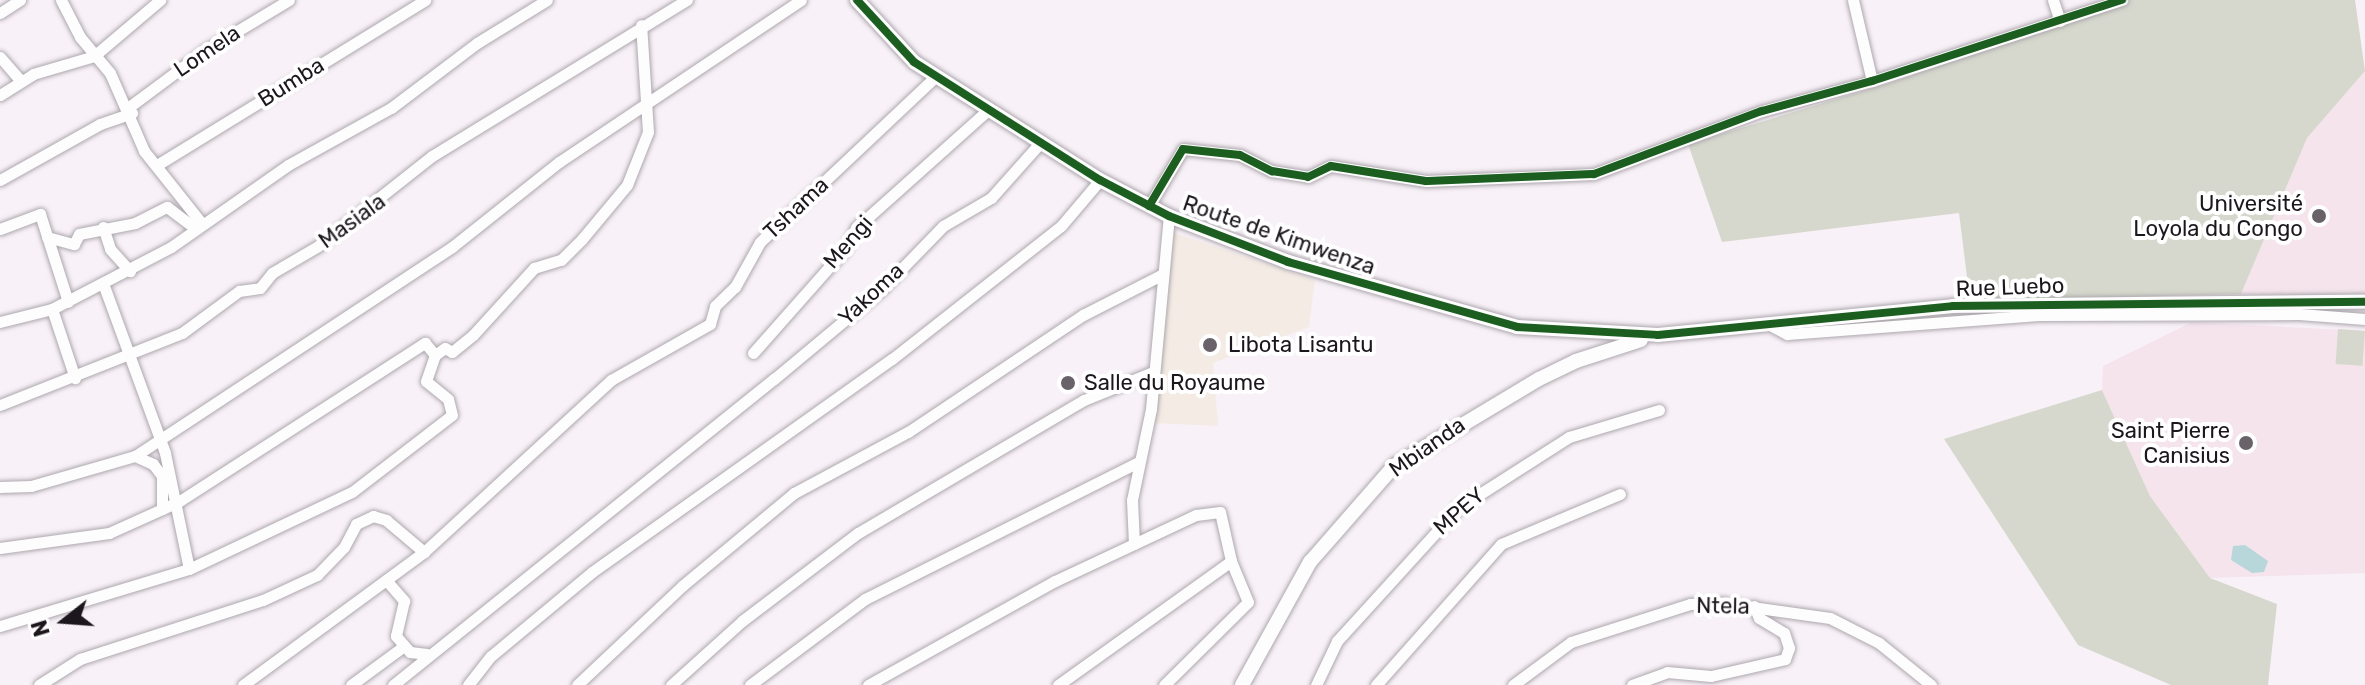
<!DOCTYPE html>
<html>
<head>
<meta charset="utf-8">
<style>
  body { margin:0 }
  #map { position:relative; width:2365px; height:685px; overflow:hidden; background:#f8f1f8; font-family:Rubik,sans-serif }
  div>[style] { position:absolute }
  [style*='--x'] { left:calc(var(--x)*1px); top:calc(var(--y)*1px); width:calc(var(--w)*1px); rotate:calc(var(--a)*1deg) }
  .education>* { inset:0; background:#f5e4ec }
  .medical>* { inset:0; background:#f4ece4 }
  .green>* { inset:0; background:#d6d8cd; transform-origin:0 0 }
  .water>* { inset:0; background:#b8d7da }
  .roads { filter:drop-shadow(0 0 2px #ada8ad) drop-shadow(0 0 2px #ada8ad) }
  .minor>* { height:11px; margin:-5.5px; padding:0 5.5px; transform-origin:5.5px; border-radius:5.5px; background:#fefdfe }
  .tertiary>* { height:14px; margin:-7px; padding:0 7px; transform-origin:7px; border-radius:7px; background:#fefdfe }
  .cycleway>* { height:8px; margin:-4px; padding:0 4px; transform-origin:4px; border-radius:4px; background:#1b5e20 }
  .dots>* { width:22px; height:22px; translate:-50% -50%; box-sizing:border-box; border:4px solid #fff; border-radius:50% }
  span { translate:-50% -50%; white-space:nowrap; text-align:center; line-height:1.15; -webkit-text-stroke:8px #fff; paint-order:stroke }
  .street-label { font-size:22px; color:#1c171c }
  .poi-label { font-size:22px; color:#1c171c }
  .right { translate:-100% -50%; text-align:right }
  .left { translate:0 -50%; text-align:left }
  .north { position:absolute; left:24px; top:581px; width:80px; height:80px; -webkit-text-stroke:6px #fff; paint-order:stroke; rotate:253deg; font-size:22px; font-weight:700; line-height:32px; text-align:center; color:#1c171c }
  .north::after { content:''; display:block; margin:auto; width:28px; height:36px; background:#1c171c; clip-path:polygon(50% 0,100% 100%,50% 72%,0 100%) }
</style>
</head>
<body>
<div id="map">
  <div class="education">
    <div style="clip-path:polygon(2365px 71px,2365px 297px,2241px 294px,2307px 138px)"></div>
    <div style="clip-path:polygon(2192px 322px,2365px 331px,2365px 573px,2210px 578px,2150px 496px,2102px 390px,2103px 366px)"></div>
  </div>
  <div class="medical">
    <div style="clip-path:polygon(1171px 232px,1315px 280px,1309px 327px,1213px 363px,1218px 426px,1152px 423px)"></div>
  </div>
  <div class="green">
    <div style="clip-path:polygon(2126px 0,2355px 0,2365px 71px,2307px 138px,2241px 294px,1970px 301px,1959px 213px,1722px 242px,1688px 144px,1893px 82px)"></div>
    <div style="left:2338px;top:329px;width:27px;height:35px;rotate:4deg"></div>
    <div style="clip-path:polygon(2102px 390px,2150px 496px,2210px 578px,2277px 604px,2268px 685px,2171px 685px,2078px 645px,1944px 439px)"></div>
  </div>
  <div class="water">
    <div style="clip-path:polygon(2245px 545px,2268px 561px,2264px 572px,2252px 573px,2231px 560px,2233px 546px)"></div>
  </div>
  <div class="roads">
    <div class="minor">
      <div style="--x:61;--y:0;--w:42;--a:62.8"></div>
      <div style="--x:80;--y:37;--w:47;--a:50.2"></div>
      <div style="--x:110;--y:73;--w:85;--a:66.4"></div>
      <div style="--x:144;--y:151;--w:93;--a:51.5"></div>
      <div style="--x:1853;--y:0;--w:83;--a:76.8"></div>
      <div style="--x:2053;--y:0;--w:22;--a:72"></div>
      <div style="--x:0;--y:13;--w:24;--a:-33"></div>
      <div style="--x:0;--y:57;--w:32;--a:49"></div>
      <div style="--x:0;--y:95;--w:39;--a:-32"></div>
      <div style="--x:33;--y:74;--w:64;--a:-16.4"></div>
      <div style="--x:94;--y:56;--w:87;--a:-40.3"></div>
      <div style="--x:129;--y:107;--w:94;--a:-36.7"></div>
      <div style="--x:204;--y:51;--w:99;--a:-31"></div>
      <div style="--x:157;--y:165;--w:315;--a:-31.6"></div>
      <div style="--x:0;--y:180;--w:115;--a:-29.2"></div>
      <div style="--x:100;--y:124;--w:34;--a:-19"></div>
      <div style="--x:1149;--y:206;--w:66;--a:-59.2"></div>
      <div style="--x:1183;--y:149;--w:57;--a:6"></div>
      <div style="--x:1240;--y:155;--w:36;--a:27"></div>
      <div style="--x:1272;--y:171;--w:36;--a:9"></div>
      <div style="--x:1308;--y:177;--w:25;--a:-26"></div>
      <div style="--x:1331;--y:166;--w:96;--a:9"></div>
      <div style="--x:1426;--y:181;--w:168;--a:-2.4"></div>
      <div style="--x:1594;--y:174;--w:179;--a:-20.6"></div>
      <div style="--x:1762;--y:111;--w:114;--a:-15.3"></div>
      <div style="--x:1872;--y:81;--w:263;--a:-18"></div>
      <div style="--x:103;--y:227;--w:23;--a:72"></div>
      <div style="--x:110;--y:249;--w:30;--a:48"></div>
      <div style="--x:0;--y:229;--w:43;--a:-20.6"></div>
      <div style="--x:40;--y:214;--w:92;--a:72.3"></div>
      <div style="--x:47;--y:237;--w:28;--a:15"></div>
      <div style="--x:74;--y:244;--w:11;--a:-63"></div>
      <div style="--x:79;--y:234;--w:57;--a:-11.1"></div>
      <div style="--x:135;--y:223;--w:36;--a:-27"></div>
      <div style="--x:167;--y:207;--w:35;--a:37"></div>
      <div style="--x:104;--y:286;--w:178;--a:69.9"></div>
      <div style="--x:165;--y:453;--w:118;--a:78.3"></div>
      <div style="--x:52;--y:309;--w:73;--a:71.6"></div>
      <div style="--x:0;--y:322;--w:54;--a:-14"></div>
      <div style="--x:52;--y:309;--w:134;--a:-27.5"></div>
      <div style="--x:171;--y:247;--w:143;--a:-35"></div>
      <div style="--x:288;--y:165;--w:118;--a:-29"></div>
      <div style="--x:391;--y:108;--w:108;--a:-37.1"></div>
      <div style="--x:477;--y:43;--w:82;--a:-31.6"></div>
      <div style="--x:1766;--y:323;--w:24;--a:28"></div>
      <div style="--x:1787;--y:334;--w:252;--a:-4.3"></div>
      <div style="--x:2038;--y:315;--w:261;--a:-0.2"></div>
      <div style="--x:2299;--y:314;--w:66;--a:4.3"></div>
      <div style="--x:753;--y:353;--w:139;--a:-48.5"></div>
      <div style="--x:845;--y:249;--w:24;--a:-62"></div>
      <div style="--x:856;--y:228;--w:178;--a:-41.8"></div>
      <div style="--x:0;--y:405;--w:196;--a:-21.6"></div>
      <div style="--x:182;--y:333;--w:71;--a:-36.4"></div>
      <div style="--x:239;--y:291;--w:21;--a:-8"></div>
      <div style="--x:260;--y:288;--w:19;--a:-51"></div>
      <div style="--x:272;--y:273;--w:53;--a:-30.4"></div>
      <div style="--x:318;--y:246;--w:145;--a:-38.3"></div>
      <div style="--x:432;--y:156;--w:299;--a:-31.5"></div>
      <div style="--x:135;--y:456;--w:20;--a:24"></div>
      <div style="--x:153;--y:464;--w:15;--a:53"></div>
      <div style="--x:162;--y:476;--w:33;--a:90"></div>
      <div style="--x:0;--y:487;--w:31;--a:-2"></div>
      <div style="--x:31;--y:486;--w:108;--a:-16.1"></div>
      <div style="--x:135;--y:456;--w:380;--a:-33.4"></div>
      <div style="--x:452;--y:247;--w:137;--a:-38.5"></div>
      <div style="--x:559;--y:162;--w:291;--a:-33.8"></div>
      <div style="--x:1134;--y:544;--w:44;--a:-92.6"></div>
      <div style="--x:1132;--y:500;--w:93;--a:-78.2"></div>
      <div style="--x:1151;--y:409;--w:194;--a:-84.7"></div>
      <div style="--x:0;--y:548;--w:110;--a:-7.8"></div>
      <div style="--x:109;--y:533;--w:76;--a:-24.2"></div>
      <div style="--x:178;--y:502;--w:294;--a:-32.8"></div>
      <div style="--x:425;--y:343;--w:16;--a:50"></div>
      <div style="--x:435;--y:355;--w:12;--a:-35"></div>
      <div style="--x:445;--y:348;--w:8;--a:30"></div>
      <div style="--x:452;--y:352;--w:27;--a:-39"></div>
      <div style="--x:473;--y:335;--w:91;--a:-47.7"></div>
      <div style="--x:534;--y:268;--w:28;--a:-17"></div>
      <div style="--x:561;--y:260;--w:30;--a:-45"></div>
      <div style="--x:582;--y:239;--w:70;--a:-50.2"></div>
      <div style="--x:627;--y:185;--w:57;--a:-68.4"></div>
      <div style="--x:648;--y:132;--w:107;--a:-93.7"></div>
      <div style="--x:386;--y:580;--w:28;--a:49"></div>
      <div style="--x:404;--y:601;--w:36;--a:103"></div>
      <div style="--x:396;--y:636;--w:21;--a:49"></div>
      <div style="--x:410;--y:652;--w:17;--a:7"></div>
      <div style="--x:0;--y:626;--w:197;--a:-16.8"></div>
      <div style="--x:189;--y:569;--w:180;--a:-25.3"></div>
      <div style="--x:352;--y:492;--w:126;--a:-37.6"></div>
      <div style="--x:452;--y:415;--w:16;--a:-104"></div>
      <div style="--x:448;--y:399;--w:28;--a:-141"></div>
      <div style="--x:426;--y:381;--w:28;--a:-71"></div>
      <div style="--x:39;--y:685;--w:49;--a:-32.4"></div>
      <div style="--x:80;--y:659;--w:192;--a:-17.9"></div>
      <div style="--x:263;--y:600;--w:60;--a:-24.8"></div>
      <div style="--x:317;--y:575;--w:39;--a:-46"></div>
      <div style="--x:344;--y:547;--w:26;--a:-62"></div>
      <div style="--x:356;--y:524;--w:19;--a:-25"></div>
      <div style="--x:373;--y:516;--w:14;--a:17"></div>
      <div style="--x:386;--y:520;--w:50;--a:40.1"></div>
      <div style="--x:243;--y:685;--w:225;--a:-36.3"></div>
      <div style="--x:424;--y:552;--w:254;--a:-42.6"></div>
      <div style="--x:611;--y:380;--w:114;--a:-29.5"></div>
      <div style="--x:710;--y:324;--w:19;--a:-74"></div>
      <div style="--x:715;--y:306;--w:28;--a:-44"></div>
      <div style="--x:735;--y:287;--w:51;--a:-60.9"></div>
      <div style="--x:760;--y:242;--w:242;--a:-43.3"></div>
      <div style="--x:351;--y:685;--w:66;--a:-36.3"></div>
      <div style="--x:393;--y:685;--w:489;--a:-38.8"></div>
      <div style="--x:774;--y:379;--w:139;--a:-39.8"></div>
      <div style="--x:881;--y:290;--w:89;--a:-45.9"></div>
      <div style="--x:943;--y:226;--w:56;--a:-30.3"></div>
      <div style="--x:991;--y:198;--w:74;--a:-48.3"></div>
      <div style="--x:468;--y:685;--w:37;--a:-52"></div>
      <div style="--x:491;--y:656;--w:131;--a:-39.7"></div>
      <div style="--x:592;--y:572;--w:368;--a:-35.4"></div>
      <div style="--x:892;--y:359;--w:215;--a:-38.2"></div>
      <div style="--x:1061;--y:226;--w:60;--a:-49.7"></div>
      <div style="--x:577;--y:685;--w:144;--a:-43.3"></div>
      <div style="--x:682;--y:586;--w:146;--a:-39.7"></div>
      <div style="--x:794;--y:493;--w:129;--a:-28.2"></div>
      <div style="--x:908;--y:432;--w:211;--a:-33.8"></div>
      <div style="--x:1083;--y:315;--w:90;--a:-27.1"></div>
      <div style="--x:671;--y:685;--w:96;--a:-42"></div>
      <div style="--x:742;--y:621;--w:146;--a:-37.2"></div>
      <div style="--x:858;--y:533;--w:262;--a:-30.5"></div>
      <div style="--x:1084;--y:400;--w:74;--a:-22.1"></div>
      <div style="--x:750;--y:685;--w:144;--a:-36.8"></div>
      <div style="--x:865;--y:599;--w:305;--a:-26.6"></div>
      <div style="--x:868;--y:685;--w:214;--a:-29.1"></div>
      <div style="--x:1055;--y:581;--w:156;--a:-25.1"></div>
      <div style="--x:1196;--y:515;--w:24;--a:-7"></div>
      <div style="--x:1220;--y:512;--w:50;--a:77.3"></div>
      <div style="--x:1231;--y:561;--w:44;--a:67.5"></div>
      <div style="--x:1248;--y:602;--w:118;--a:135.3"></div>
      <div style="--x:1058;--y:685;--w:213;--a:-35.6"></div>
      <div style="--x:1316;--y:685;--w:49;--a:-64.5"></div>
      <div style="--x:1337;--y:641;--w:180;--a:-47.7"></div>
      <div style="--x:1458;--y:508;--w:132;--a:-32.6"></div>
      <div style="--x:1569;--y:437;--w:94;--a:-16.7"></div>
      <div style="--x:1376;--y:685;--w:188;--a:-48.4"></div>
      <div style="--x:1501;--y:544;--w:129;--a:-22.8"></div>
      <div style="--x:1513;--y:685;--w:72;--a:-36.6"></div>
      <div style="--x:1571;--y:642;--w:125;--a:-17.7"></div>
      <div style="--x:1690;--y:604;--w:33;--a:-2"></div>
      <div style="--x:1723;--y:603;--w:108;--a:8"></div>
      <div style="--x:1830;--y:618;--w:55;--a:27"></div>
      <div style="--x:1879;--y:643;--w:67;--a:38.9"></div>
      <div style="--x:1632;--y:685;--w:37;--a:-20"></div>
      <div style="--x:1667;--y:672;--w:44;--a:5.2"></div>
      <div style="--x:1711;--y:676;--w:76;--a:-12.9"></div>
      <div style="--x:1785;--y:659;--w:12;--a:-70"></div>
      <div style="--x:1789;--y:648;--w:16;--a:-108"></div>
      <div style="--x:1784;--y:633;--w:29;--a:-149"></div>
      <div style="--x:1759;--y:618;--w:13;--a:-113"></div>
    </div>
    <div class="tertiary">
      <div style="--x:857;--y:0;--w:84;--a:47.4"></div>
      <div style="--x:914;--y:62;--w:220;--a:32.4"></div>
      <div style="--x:1100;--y:180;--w:78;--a:27.6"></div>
      <div style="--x:1169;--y:216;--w:128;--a:21.1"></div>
      <div style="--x:1288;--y:262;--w:238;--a:15.8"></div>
      <div style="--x:1517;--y:327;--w:141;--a:3.2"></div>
      <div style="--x:1658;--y:335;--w:296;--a:-5.6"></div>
      <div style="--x:1953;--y:306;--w:412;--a:-0.6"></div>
      <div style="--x:1242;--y:685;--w:141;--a:-61.1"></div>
      <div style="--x:1310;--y:562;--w:128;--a:-48.8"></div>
      <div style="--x:1394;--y:466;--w:169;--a:-31"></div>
      <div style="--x:1539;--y:379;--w:41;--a:-25.9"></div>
      <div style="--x:1576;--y:361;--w:68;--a:-17.9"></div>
    </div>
  </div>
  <div class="cycleway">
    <div style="--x:857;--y:0;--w:84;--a:47.4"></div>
    <div style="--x:914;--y:62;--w:220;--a:32.4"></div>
    <div style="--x:1100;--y:180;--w:78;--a:27.6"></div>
    <div style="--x:1169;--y:216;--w:128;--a:21.1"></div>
    <div style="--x:1288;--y:262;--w:238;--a:15.8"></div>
    <div style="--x:1517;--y:327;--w:141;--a:3.2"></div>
    <div style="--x:1658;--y:335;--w:296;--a:-5.6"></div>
    <div style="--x:1953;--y:306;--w:412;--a:-0.6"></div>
    <div style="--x:1149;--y:206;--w:66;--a:-59.2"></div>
    <div style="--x:1183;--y:149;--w:57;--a:6"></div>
    <div style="--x:1240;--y:155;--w:36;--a:27"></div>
    <div style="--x:1272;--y:171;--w:36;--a:9"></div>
    <div style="--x:1308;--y:177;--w:25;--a:-26"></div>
    <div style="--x:1331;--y:166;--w:96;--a:9"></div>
    <div style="--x:1426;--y:181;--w:168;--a:-2.4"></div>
    <div style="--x:1594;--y:174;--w:179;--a:-20.6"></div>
    <div style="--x:1762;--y:111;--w:114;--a:-15.3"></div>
    <div style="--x:1872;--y:81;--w:263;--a:-18"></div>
  </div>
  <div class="dots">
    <div style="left:2319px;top:216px;background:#696369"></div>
    <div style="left:1210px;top:345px;background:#696369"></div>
    <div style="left:1068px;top:383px;background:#696369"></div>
    <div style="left:2246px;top:443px;background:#696369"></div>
  </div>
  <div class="street-label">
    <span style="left:207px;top:51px;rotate:-34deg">Lomela</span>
    <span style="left:291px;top:82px;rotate:-32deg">Bumba</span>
    <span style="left:796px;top:208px;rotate:-43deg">Tshama</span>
    <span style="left:352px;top:221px;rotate:-36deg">Masiala</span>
    <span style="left:1279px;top:235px;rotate:19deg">Route de Kimwenza</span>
    <span style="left:848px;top:242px;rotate:-49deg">Mengi</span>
    <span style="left:2010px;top:287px;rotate:-2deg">Rue Luebo</span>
    <span style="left:871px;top:294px;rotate:-43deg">Yakoma</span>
    <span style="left:1427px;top:447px;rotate:-35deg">Mbianda</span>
    <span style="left:1459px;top:511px;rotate:-41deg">MPEY</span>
    <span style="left:1723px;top:606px;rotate:1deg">Ntela</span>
  </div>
  <div class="poi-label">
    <span class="right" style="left:2303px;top:216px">Université<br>Loyola du Congo</span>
    <span class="left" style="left:1228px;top:345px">Libota Lisantu</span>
    <span class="left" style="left:1084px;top:383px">Salle du Royaume</span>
    <span class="right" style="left:2230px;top:443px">Saint Pierre<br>Canisius</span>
  </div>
  <div class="north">N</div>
</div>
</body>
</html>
